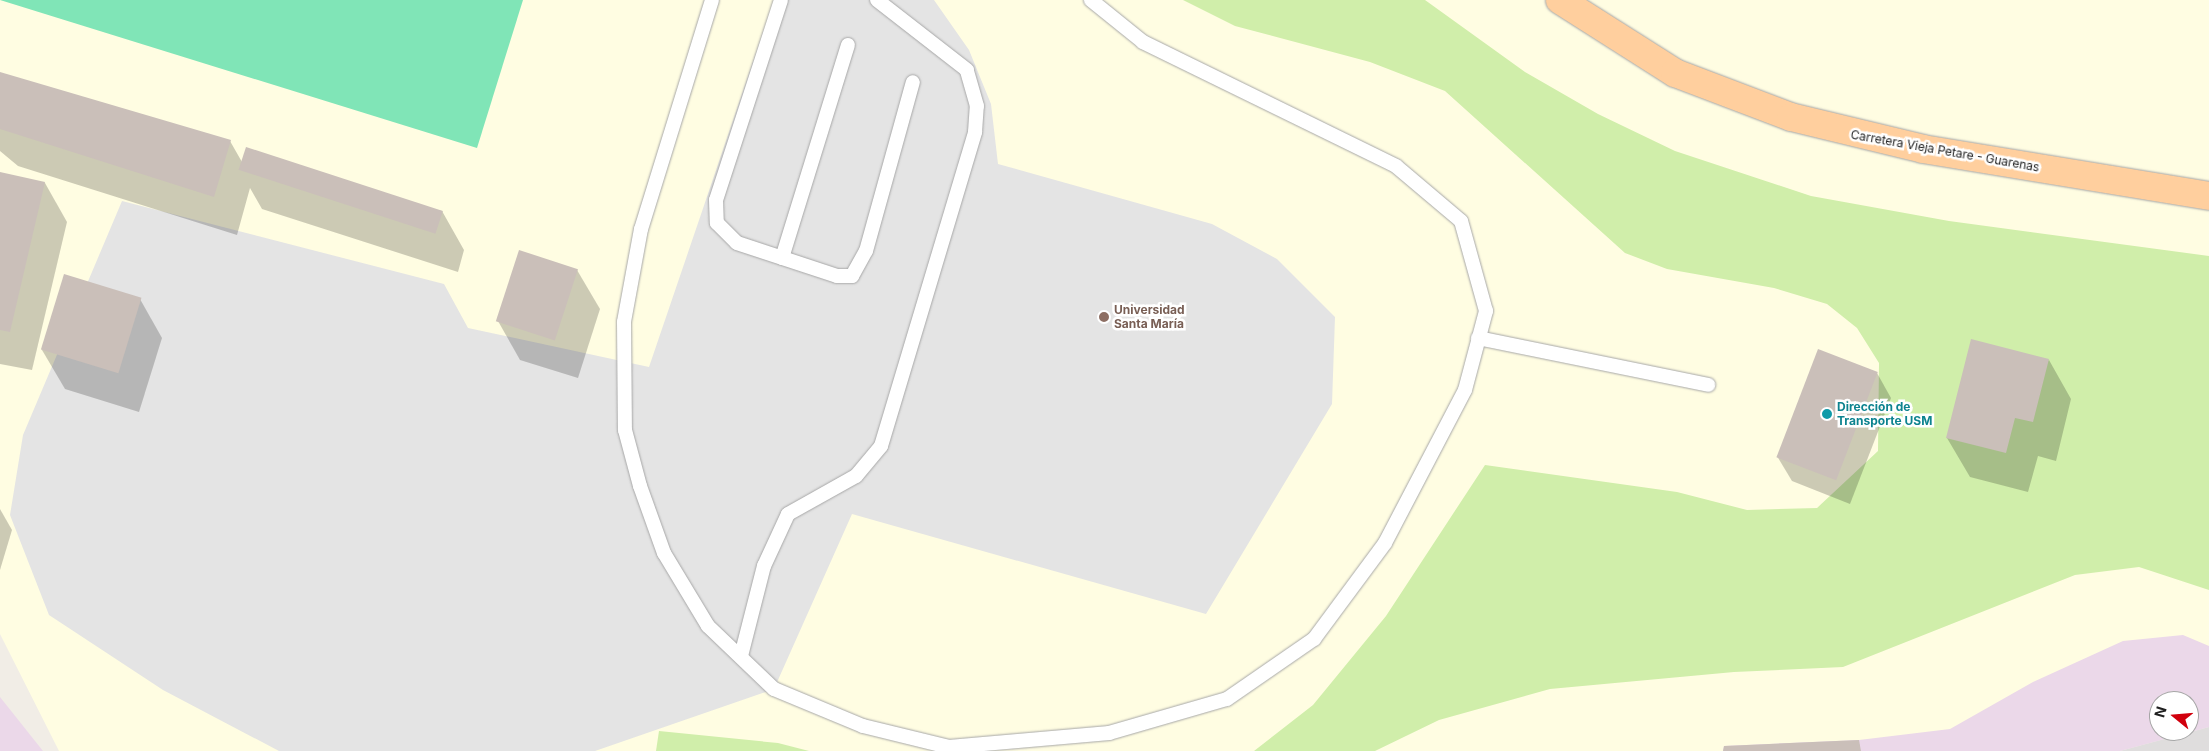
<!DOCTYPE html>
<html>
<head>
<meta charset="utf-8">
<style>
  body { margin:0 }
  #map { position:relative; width:2209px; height:751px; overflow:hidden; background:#f1ede6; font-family:Inter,sans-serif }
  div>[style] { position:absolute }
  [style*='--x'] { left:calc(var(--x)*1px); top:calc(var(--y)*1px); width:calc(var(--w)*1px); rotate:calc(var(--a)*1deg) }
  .residential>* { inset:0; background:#dfdddd }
  .industrial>* { inset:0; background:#ebd8e9 }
  .education>* { inset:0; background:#fffde2 }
  .grass>* { inset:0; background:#d0eeaa }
  .pitch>* { inset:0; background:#80e5b7 }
  .parking>* { inset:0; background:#e4e4e4 }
  .shadow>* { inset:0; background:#0003 }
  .building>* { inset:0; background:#cabfb9; transform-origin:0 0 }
  .roads { filter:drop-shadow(0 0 1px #a7a7a7) drop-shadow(0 0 1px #a7a7a7) }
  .lane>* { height:14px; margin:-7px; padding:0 7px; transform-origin:7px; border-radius:7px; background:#fff }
  .primary>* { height:28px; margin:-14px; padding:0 14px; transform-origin:14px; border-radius:14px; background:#ffcf9e }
  .dots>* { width:14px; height:14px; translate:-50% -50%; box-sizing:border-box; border:2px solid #fff; border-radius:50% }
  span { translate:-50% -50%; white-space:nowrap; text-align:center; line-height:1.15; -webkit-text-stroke:5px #fff; paint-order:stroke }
  .street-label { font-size:12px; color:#202020 }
  .education-label { font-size:12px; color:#785e54; font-weight:700 }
  .left { translate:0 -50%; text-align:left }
  .culture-label { font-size:12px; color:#0d838f; font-weight:700 }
  .north { position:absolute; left:2149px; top:691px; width:50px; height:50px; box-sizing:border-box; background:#fff; border:1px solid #a6a6a6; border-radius:50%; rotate:287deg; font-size:14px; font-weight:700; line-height:20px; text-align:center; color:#202020 }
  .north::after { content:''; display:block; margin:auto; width:18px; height:22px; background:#d1000d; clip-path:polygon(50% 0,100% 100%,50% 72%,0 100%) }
</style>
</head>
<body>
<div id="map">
  <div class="residential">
    <div style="clip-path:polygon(2209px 727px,2209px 751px,2120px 751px)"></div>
  </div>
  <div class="industrial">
    <div style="clip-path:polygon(evenodd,2209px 613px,2209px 727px,2120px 751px,1438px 751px,2209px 613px,2159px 701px,2189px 701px,2189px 731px,2159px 731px,2159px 701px)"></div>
    <div style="clip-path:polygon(0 697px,43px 751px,0 751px)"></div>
  </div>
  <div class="education">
    <div style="clip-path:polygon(0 0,2209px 0,2209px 646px,2183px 635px,2123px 641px,2033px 682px,1950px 729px,1859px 740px,1724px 746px,1723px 751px,59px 751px,0 634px)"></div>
  </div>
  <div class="grass">
    <div style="clip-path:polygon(1183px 0,1425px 0,1525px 72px,1598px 114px,1675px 151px,1811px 196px,1949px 221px,2209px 256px,2209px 590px,2139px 567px,2075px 575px,1843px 667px,1734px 672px,1550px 689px,1439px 720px,1375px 751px,1254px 751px,1313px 705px,1386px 616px,1485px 465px,1677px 492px,1747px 510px,1817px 508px,1878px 451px,1879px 363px,1857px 328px,1827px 304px,1774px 288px,1667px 269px,1625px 253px,1445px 91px,1370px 62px,1235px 26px)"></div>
    <div style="clip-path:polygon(659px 731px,778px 743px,809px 751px,656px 751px)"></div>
  </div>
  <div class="pitch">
    <div style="clip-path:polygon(0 0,523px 0,477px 148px)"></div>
  </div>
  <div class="parking">
    <div style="clip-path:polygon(774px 0,934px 0,969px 50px,991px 104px,998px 164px,1212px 224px,1277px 259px,1335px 317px,1332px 404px,1206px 614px,852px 514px,774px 689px,595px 751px,279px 751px,163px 690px,49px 615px,10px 515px,23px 435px,122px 201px,444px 284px,468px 328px,649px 367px)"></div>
  </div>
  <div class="shadow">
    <div style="clip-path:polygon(0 73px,230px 141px,242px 162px,442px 211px,464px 250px,458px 272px,262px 209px,250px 188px,237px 235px,18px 166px,0 151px)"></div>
    <div style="clip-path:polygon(0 174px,45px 183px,67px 222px,32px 370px,0 364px)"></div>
    <div style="clip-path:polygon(577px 270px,600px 309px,578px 378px,520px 360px,498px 321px)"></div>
    <div style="clip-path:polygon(140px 299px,162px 338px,139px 412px,65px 389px,42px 350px)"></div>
    <div style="clip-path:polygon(2049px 360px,2071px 399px,2056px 461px,2038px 456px,2028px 492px,1970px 477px,1947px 438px)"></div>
    <div style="clip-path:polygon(1877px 373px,1891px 398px,1850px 504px,1792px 481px,1777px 456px)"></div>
    <div style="clip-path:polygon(0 509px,12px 530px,0 570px)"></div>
  </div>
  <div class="building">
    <div style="clip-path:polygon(0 72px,231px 140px,214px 197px,0 129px)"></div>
    <div style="left:246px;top:147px;width:207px;height:24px;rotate:18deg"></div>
    <div style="clip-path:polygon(0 172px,45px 182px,10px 332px,0 330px)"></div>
    <div style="left:519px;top:250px;width:62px;height:75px;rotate:18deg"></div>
    <div style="left:64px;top:274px;width:81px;height:79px;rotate:17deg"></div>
    <div style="clip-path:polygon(1971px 339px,2049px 359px,2033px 422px,2015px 418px,2006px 453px,1946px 438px)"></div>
    <div style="left:1818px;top:349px;width:64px;height:116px;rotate:21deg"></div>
    <div style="clip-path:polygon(1859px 740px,1861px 751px,1723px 751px,1724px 746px)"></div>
  </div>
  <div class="roads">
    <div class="lane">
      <div style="--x:712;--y:0;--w:240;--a:107.2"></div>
      <div style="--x:641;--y:229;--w:95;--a:100.4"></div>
      <div style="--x:624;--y:322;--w:108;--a:89.5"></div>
      <div style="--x:625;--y:430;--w:58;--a:75"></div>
      <div style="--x:640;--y:486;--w:71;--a:70.3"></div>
      <div style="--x:664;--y:553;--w:85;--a:58.9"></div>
      <div style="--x:708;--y:626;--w:91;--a:43.7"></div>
      <div style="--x:774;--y:689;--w:96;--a:22.6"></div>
      <div style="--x:863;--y:726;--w:89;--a:13.7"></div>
      <div style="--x:949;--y:747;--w:161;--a:-5"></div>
      <div style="--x:1109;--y:733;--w:123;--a:-16.1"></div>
      <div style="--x:1227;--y:699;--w:106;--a:-34.6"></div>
      <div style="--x:1314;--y:639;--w:119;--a:-53.5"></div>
      <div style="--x:1385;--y:543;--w:173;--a:-62.4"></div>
      <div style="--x:1465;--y:390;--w:82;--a:-75.1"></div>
      <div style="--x:1486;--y:311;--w:93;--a:-105.5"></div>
      <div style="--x:1461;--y:221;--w:85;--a:-139.8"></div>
      <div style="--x:1396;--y:166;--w:282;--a:-153.9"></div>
      <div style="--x:1143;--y:42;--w:67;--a:-141.1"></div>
      <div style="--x:781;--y:0;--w:210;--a:108"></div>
      <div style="--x:716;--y:200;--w:23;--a:88"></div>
      <div style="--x:717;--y:223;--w:28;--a:45"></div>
      <div style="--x:737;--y:243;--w:105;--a:18.3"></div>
      <div style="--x:837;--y:276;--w:15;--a:0"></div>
      <div style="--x:852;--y:276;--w:29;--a:-61"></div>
      <div style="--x:866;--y:251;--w:175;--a:-74.5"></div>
      <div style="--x:782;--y:258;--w:223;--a:-72.8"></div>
      <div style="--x:1478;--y:338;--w:235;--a:11.5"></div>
      <div style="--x:741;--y:656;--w:93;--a:-75.7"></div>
      <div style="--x:764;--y:566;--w:57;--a:-65.2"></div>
      <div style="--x:788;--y:514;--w:78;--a:-29.2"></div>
      <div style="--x:856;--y:476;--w:39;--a:-50"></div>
      <div style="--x:881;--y:446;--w:328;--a:-73.3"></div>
      <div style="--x:975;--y:132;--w:26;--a:-86"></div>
      <div style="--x:977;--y:106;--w:37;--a:-106"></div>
      <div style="--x:967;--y:70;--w:114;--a:-142.1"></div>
    </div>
    <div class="primary">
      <div style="--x:1560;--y:0;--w:136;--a:32.4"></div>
      <div style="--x:1675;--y:73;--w:124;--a:20.8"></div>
      <div style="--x:1791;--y:117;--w:136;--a:13.6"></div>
      <div style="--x:1923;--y:149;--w:290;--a:9.3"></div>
    </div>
  </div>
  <div class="dots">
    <div style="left:1104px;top:317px;background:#8d6e63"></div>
    <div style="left:1827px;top:414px;background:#0f9aa8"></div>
  </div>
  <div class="street-label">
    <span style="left:1945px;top:151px;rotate:10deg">Carretera Vieja Petare - Guarenas</span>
  </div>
  <div class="education-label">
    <span class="left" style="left:1114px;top:317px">Universidad<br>Santa María</span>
  </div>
  <div class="culture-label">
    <span class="left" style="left:1837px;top:414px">Dirección de<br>Transporte USM</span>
  </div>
  <div class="north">N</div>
</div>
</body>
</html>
